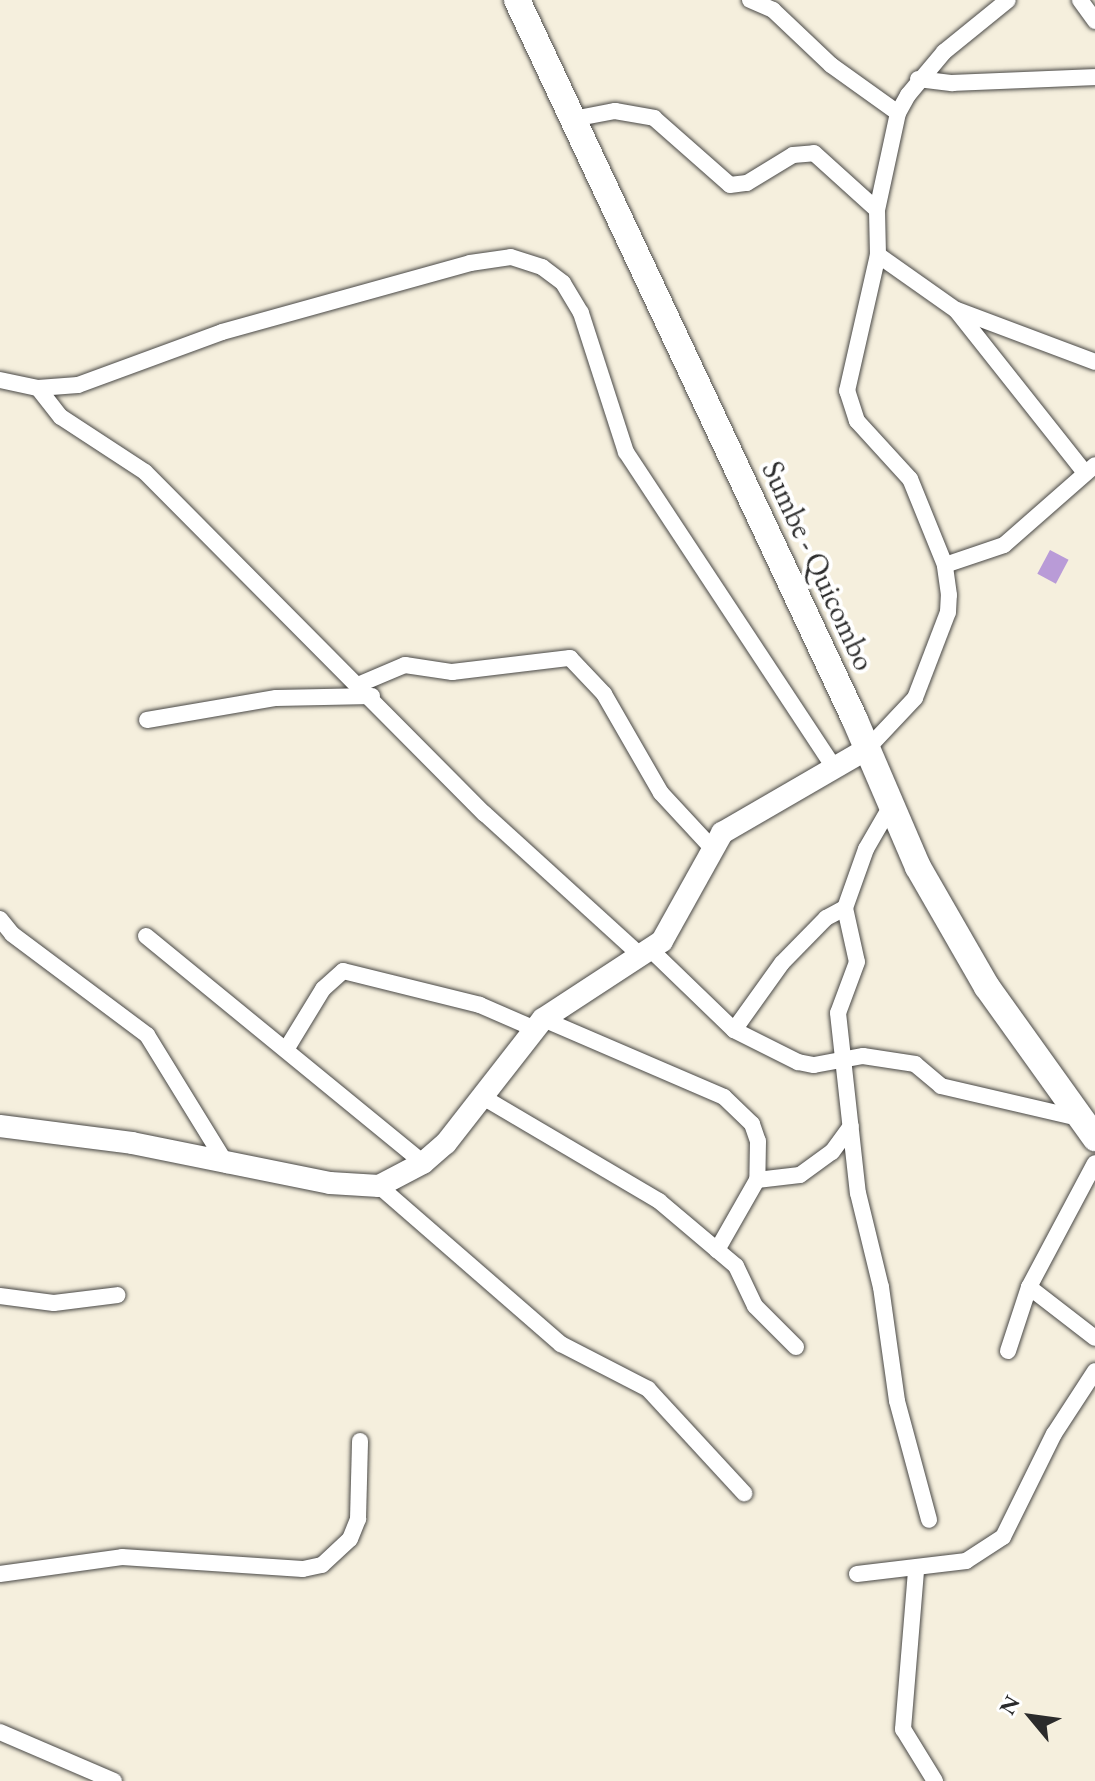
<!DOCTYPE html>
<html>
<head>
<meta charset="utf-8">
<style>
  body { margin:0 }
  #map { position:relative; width:1095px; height:1781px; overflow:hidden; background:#f5efdd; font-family:"EB Garamond",serif }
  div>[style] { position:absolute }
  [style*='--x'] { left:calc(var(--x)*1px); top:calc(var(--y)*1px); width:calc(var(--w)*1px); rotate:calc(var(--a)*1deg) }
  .building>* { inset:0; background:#b99bd7; transform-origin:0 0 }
  .roads { filter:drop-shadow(0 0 2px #494846) drop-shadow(0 0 2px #494846) }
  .street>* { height:16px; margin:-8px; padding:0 8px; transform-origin:8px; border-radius:8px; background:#fff }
  .secondary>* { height:22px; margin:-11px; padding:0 11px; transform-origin:11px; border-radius:11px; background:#fff }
  .primary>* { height:26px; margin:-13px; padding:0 13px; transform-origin:13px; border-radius:13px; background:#fff }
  span { translate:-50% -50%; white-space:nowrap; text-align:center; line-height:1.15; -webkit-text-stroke:8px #fff; paint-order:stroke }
  .street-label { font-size:30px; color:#2b2b2b }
  .north { position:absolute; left:991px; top:1677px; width:80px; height:80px; -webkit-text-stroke:6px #fff; paint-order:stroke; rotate:299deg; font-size:22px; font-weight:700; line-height:32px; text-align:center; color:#2b2b2b }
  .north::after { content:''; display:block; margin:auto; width:28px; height:36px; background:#2b2b2b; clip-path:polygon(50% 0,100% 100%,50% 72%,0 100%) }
</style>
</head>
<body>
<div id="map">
  <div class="building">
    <div style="left:1050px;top:550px;width:21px;height:27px;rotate:28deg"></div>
  </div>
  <div class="roads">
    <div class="street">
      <div style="--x:750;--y:0;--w:25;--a:23"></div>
      <div style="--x:773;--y:10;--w:80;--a:43.5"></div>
      <div style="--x:831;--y:65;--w:82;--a:35.6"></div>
      <div style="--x:1080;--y:0;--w:26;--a:54"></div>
      <div style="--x:918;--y:79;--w:35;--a:7"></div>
      <div style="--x:953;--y:83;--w:142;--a:-2.4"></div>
      <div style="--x:573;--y:119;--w:43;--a:-10.8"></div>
      <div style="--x:615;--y:111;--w:40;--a:10"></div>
      <div style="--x:654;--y:118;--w:101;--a:41.4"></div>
      <div style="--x:730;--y:185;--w:17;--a:-7"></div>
      <div style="--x:747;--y:183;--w:54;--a:-31.3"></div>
      <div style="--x:793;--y:155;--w:21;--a:-5"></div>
      <div style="--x:814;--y:153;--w:85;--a:42.1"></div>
      <div style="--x:878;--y:255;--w:95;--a:35.2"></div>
      <div style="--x:956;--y:310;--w:208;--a:51.6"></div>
      <div style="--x:957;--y:310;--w:147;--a:20.6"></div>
      <div style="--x:0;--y:380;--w:39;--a:12"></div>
      <div style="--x:38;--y:388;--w:40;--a:-4.3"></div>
      <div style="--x:78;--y:385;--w:153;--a:-20.2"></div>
      <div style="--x:222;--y:332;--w:257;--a:-15.5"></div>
      <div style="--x:470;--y:263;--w:41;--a:-8.3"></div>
      <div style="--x:511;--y:257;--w:33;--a:18"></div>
      <div style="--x:542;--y:267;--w:26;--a:37"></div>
      <div style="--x:563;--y:283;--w:35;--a:59"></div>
      <div style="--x:581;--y:313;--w:146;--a:72.1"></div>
      <div style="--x:626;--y:452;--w:378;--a:56.6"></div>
      <div style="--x:38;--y:388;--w:37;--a:52"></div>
      <div style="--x:61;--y:417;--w:100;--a:33.2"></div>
      <div style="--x:145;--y:472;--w:482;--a:45.2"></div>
      <div style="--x:485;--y:814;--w:211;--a:42.3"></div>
      <div style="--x:945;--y:565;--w:62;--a:-18.7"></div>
      <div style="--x:1004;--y:545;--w:121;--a:-41.3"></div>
      <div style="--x:360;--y:684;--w:49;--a:-22.9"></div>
      <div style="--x:405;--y:665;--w:48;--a:8.5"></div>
      <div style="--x:452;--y:672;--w:119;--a:-6.8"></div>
      <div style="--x:570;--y:658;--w:50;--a:46.6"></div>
      <div style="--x:604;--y:694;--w:114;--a:60.1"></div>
      <div style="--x:661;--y:793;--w:74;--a:47.2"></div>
      <div style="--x:147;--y:720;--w:131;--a:-9.7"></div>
      <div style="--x:276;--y:698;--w:96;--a:-1.2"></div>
      <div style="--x:867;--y:749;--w:70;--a:-46.7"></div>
      <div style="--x:915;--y:698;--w:92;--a:-69"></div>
      <div style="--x:948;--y:612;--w:17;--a:-87"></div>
      <div style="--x:949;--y:595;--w:30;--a:-98"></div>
      <div style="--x:945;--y:565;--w:93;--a:-112.1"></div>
      <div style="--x:910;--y:479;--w:79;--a:-132.4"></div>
      <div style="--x:857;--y:421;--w:32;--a:-108"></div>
      <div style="--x:847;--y:391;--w:139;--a:-77.2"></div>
      <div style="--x:878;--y:255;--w:45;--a:-91.3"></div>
      <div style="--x:877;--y:210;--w:99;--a:-77.8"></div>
      <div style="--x:898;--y:113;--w:21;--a:-61"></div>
      <div style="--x:908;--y:95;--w:56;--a:-50.1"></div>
      <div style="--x:944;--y:52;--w:82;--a:-39.1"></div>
      <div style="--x:892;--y:804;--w:52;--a:120"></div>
      <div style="--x:866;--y:849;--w:63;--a:109.6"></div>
      <div style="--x:845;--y:908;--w:55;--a:77.5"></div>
      <div style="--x:857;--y:962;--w:54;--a:110.4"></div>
      <div style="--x:838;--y:1013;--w:181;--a:83.7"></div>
      <div style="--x:858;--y:1193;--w:97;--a:76.3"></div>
      <div style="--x:881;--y:1287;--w:115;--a:82"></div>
      <div style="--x:897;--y:1401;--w:123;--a:74.9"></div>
      <div style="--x:0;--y:919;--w:19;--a:51"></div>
      <div style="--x:12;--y:934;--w:169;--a:36.8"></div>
      <div style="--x:147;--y:1035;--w:153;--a:58.4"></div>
      <div style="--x:146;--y:936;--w:358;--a:39.3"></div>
      <div style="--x:650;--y:949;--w:117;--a:44"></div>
      <div style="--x:734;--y:1030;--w:72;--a:26.6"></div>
      <div style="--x:798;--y:1062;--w:16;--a:11"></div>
      <div style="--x:814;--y:1065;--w:50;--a:-10.4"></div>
      <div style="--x:863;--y:1056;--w:53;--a:8.7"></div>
      <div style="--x:915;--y:1064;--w:34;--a:40"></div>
      <div style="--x:941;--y:1086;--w:142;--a:13.1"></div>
      <div style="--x:543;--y:1019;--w:197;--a:23.3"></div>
      <div style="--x:724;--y:1097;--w:39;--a:44"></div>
      <div style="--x:752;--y:1124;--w:18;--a:71"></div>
      <div style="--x:758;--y:1141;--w:39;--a:91"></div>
      <div style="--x:757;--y:1180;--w:81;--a:119.7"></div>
      <div style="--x:734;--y:1030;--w:82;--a:-54.4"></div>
      <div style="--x:782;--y:963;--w:63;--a:-45.6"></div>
      <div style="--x:826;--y:918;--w:21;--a:-28"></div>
      <div style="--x:287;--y:1048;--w:69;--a:-58.6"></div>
      <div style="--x:323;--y:989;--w:27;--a:-42"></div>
      <div style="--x:343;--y:971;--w:141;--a:13.9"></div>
      <div style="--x:480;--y:1005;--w:58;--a:23.5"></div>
      <div style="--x:486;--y:1099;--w:201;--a:30.5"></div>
      <div style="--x:659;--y:1201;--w:101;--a:40.2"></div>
      <div style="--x:736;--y:1266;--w:44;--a:64.6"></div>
      <div style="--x:755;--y:1306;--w:58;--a:45"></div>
      <div style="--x:757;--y:1180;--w:43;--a:-6.6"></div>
      <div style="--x:800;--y:1175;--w:39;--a:-36"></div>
      <div style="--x:832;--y:1152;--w:32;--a:-54"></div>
      <div style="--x:379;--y:1186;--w:241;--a:41"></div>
      <div style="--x:561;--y:1344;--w:98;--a:27.3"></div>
      <div style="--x:648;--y:1389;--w:142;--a:47.3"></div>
      <div style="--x:1029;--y:1287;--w:83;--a:37.7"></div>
      <div style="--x:0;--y:1296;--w:54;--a:7.4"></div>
      <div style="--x:54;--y:1303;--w:64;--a:-7.1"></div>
      <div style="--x:1008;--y:1351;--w:67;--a:-71.8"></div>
      <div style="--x:1029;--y:1287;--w:140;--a:-62"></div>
      <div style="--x:916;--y:1571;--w:159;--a:94.7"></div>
      <div style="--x:903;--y:1729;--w:61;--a:58.4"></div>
      <div style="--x:0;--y:1574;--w:123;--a:-7.9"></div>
      <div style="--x:122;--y:1557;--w:181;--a:3.8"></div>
      <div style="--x:303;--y:1569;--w:19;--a:-12"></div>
      <div style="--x:322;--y:1565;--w:38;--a:-43"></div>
      <div style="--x:350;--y:1539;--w:22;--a:-68"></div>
      <div style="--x:358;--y:1519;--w:78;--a:-88.5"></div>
      <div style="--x:857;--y:1574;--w:110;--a:-6.8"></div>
      <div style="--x:966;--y:1561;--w:44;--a:-33"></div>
      <div style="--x:1003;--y:1537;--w:115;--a:-63.7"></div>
      <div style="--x:1054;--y:1434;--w:75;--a:-56.9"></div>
      <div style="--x:0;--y:1732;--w:124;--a:23.3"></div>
    </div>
    <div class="secondary">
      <div style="--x:0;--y:1126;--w:133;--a:7.3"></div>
      <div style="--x:132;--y:1143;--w:202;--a:11.4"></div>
      <div style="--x:330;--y:1183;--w:49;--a:3.5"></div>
      <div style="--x:379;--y:1186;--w:50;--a:-27.6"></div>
      <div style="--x:423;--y:1163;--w:30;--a:-41"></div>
      <div style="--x:446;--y:1143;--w:157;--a:-52"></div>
      <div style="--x:543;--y:1019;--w:142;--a:-33.2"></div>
      <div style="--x:662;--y:941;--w:124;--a:-60.9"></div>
      <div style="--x:722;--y:833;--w:168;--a:-30.1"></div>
    </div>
    <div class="primary">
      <div style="--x:517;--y:0;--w:795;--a:64.85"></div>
      <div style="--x:855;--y:720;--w:160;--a:66.8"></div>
      <div style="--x:918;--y:867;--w:138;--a:60.1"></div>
      <div style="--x:987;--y:987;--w:186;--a:54.4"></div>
    </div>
  </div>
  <div class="street-label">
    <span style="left:818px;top:566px;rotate:65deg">Sumbe - Quicombo</span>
  </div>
  <div class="north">N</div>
</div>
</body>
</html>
